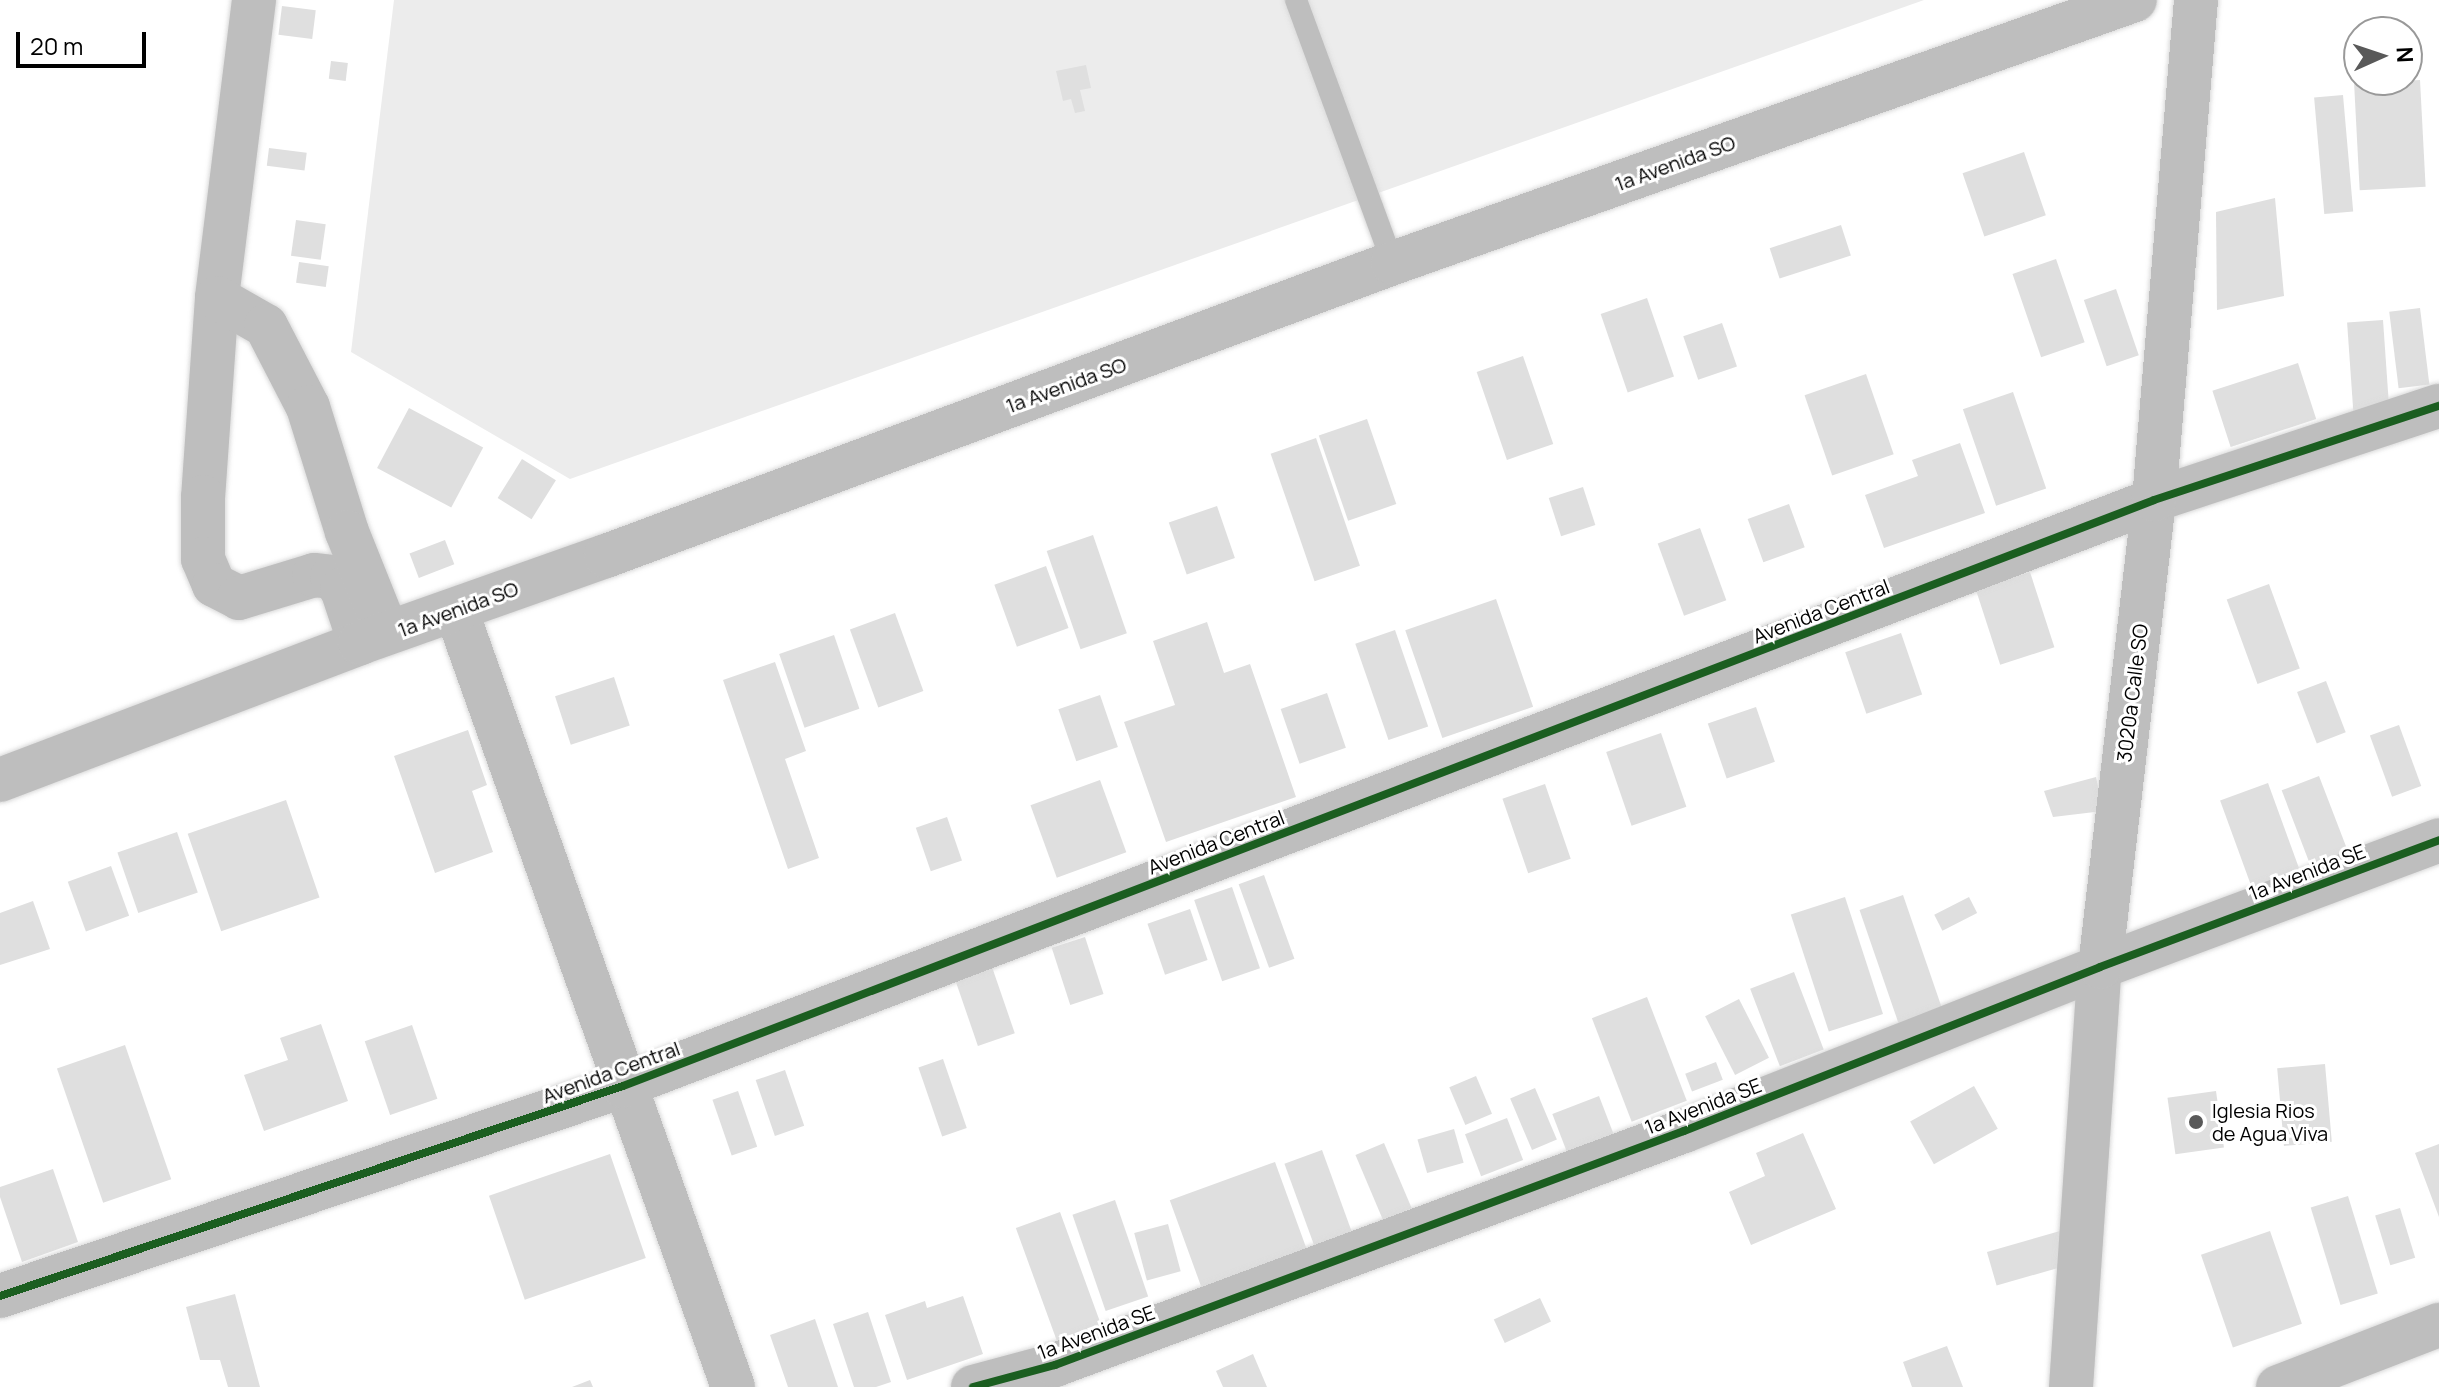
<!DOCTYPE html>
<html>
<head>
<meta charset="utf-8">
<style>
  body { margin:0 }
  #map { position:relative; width:2439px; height:1387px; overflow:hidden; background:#fff; font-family:Manrope,sans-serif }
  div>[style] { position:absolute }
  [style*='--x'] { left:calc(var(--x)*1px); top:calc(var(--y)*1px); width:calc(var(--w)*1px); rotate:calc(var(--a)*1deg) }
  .green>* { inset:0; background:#ececec }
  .building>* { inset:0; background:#dfdfdf; transform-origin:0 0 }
  .roads { filter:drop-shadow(0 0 2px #dbdbdb) drop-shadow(0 0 2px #dbdbdb) }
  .service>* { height:22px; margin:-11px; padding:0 11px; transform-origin:11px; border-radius:11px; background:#bebebe }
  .minor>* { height:44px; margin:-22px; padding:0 22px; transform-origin:22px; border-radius:22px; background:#bebebe }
  .trunk>* { height:44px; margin:-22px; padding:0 22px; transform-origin:22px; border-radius:22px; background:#bebebe }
  .cycleway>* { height:8px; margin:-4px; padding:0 4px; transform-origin:4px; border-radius:4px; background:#1b5e20 }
  .dots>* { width:22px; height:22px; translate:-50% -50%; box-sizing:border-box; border:4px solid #fff; border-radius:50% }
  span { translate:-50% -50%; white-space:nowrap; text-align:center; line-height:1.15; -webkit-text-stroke:6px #fff; paint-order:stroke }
  .street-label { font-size:20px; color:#000 }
  .poi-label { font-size:20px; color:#000 }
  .left { translate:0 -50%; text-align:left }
  .north { position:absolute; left:2343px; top:16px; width:80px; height:80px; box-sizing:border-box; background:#fff; border:2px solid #999; border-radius:50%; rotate:87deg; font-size:22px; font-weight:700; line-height:32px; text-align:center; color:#000 }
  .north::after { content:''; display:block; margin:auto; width:28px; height:36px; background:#595959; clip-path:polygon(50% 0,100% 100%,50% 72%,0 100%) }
  .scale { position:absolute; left:16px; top:32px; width:130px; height:36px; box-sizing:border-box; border:4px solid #000; border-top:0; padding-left:10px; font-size:24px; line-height:28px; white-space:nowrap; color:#000; -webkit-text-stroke:6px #fff; paint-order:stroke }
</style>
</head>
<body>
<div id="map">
  <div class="green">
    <div style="clip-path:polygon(394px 0,1924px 0,570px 479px,351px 352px)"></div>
  </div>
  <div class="building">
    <div style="left:282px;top:6px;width:34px;height:29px;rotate:7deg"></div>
    <div style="left:331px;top:61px;width:17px;height:18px;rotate:7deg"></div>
    <div style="clip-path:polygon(1086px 65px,1091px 88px,1080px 90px,1085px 111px,1075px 113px,1071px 99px,1063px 101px,1056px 71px)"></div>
    <div style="left:2420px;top:80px;width:107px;height:66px;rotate:87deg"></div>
    <div style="left:2343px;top:95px;width:117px;height:29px;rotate:85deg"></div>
    <div style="left:269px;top:148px;width:38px;height:18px;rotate:7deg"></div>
    <div style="left:2024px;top:152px;width:67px;height:65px;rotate:71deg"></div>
    <div style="clip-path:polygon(2275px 198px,2284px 296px,2217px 310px,2216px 212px)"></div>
    <div style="left:296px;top:220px;width:30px;height:36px;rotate:8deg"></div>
    <div style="left:1841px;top:225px;width:32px;height:75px;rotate:72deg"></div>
    <div style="left:2056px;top:259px;width:88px;height:46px;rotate:71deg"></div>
    <div style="left:299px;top:262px;width:30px;height:21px;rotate:8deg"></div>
    <div style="left:2116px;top:289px;width:70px;height:34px;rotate:71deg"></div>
    <div style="left:1647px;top:298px;width:83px;height:49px;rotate:71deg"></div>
    <div style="left:2420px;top:308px;width:77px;height:31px;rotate:83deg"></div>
    <div style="left:2383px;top:320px;width:91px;height:36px;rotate:86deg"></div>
    <div style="left:1722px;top:323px;width:46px;height:41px;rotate:71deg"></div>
    <div style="left:1523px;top:356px;width:93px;height:49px;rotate:71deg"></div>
    <div style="left:2298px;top:363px;width:59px;height:90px;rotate:72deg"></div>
    <div style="left:1866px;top:374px;width:85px;height:65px;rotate:71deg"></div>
    <div style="left:2013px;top:392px;width:102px;height:53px;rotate:71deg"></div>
    <div style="left:409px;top:408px;width:84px;height:68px;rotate:28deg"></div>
    <div style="left:1367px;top:419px;width:90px;height:51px;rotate:71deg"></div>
    <div style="left:1316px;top:438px;width:135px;height:48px;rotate:71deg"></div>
    <div style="clip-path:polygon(1960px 443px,1985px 513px,1884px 548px,1865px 495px,1918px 476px,1912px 460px)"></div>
    <div style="left:522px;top:459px;width:40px;height:46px;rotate:32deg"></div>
    <div style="left:1583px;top:487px;width:40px;height:36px;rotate:72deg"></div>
    <div style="left:1789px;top:504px;width:46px;height:44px;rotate:70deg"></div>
    <div style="left:1217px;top:506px;width:55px;height:51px;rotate:71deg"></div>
    <div style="left:1700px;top:528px;width:77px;height:45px;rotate:70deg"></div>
    <div style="left:1093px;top:535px;width:104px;height:49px;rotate:71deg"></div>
    <div style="left:445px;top:540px;width:26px;height:38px;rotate:69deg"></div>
    <div style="left:1046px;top:566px;width:66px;height:55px;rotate:70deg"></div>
    <div style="left:2030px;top:572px;width:79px;height:57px;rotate:72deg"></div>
    <div style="left:2269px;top:584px;width:90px;height:45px;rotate:70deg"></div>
    <div style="left:1496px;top:599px;width:114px;height:96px;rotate:71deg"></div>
    <div style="left:895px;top:613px;width:83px;height:48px;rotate:70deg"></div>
    <div style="clip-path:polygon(1207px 622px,1224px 673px,1250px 664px,1296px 797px,1166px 842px,1124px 722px,1175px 705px,1153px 641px)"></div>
    <div style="left:1395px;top:630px;width:102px;height:42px;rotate:71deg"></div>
    <div style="left:1901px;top:633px;width:65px;height:59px;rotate:71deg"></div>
    <div style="left:834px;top:635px;width:78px;height:58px;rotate:71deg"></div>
    <div style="clip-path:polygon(775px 662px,806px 751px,785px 759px,819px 858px,788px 869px,723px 680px)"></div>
    <div style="left:614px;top:677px;width:51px;height:62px;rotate:72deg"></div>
    <div style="left:2326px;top:681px;width:55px;height:31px;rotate:69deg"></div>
    <div style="left:1327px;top:693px;width:58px;height:49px;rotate:71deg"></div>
    <div style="left:1100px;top:695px;width:55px;height:44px;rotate:71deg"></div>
    <div style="left:1756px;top:707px;width:58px;height:51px;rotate:71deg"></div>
    <div style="left:2399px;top:725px;width:65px;height:31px;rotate:70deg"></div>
    <div style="clip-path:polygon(468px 730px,487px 785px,472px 791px,493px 852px,435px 873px,394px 756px)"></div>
    <div style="left:1661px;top:733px;width:78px;height:58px;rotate:71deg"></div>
    <div style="left:2319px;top:776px;width:82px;height:40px;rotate:69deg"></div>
    <div style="clip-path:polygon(2096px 777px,2103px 811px,2053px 817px,2044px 791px)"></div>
    <div style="left:1100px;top:780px;width:77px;height:74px;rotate:70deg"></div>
    <div style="left:2268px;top:783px;width:98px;height:51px;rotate:70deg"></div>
    <div style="left:1545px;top:784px;width:79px;height:45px;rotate:71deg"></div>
    <div style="left:286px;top:800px;width:103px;height:104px;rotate:71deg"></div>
    <div style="left:947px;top:817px;width:46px;height:33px;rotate:71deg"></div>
    <div style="left:177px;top:832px;width:64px;height:63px;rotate:71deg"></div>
    <div style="left:111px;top:866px;width:53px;height:46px;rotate:70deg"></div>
    <div style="left:1264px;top:875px;width:89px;height:27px;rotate:70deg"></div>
    <div style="left:1232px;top:887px;width:86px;height:40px;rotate:71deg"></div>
    <div style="left:1903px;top:895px;width:124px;height:46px;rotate:71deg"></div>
    <div style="left:1845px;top:897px;width:123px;height:57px;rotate:72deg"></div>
    <div style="left:1969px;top:897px;width:18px;height:39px;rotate:63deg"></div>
    <div style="clip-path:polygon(33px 901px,50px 949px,0 965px,0 913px)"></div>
    <div style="left:1190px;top:909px;width:54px;height:45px;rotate:71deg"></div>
    <div style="left:1085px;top:937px;width:60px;height:35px;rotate:72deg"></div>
    <div style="left:992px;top:967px;width:70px;height:39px;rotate:71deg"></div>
    <div style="left:1794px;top:972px;width:83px;height:47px;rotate:69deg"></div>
    <div style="left:1647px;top:997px;width:111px;height:59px;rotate:69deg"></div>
    <div style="left:1739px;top:999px;width:66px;height:38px;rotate:63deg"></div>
    <div style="clip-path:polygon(321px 1024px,348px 1101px,264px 1131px,244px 1075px,288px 1060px,280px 1038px)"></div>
    <div style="left:412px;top:1025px;width:78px;height:50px;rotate:71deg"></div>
    <div style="left:125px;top:1045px;width:142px;height:72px;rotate:71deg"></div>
    <div style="left:943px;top:1059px;width:73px;height:26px;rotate:71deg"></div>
    <div style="left:1716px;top:1062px;width:19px;height:33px;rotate:69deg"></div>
    <div style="left:2325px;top:1064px;width:78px;height:48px;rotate:85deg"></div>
    <div style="left:785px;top:1070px;width:59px;height:31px;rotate:71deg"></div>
    <div style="left:1476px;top:1076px;width:41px;height:29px;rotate:67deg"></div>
    <div style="left:1974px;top:1086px;width:49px;height:73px;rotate:61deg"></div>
    <div style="left:1535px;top:1088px;width:56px;height:27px;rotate:67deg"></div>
    <div style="left:738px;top:1091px;width:59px;height:27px;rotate:71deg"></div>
    <div style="left:2216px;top:1091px;width:57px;height:49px;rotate:82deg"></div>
    <div style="left:1599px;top:1096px;width:56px;height:50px;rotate:69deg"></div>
    <div style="left:1507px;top:1118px;width:45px;height:45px;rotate:69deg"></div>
    <div style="left:1454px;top:1129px;width:35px;height:38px;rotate:74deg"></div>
    <div style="clip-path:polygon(1803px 1133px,1836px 1209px,1751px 1245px,1729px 1192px,1765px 1176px,1756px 1153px)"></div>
    <div style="left:1384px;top:1143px;width:71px;height:31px;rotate:67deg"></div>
    <div style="clip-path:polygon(2439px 1144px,2439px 1217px,2415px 1153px)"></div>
    <div style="left:1322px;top:1150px;width:94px;height:40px;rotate:70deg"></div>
    <div style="left:610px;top:1154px;width:110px;height:128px;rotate:71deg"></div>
    <div style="left:1275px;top:1162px;width:104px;height:112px;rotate:70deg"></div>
    <div style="clip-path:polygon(53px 1169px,78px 1242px,22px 1262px,0 1197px,0 1187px)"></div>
    <div style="left:2348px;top:1196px;width:102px;height:39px;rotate:73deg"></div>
    <div style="left:1115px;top:1200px;width:102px;height:45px;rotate:71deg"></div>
    <div style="left:2400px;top:1208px;width:52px;height:26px;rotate:73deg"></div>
    <div style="left:1060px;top:1212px;width:127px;height:47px;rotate:70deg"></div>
    <div style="left:1168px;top:1224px;width:49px;height:35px;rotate:75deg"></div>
    <div style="left:2060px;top:1231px;width:35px;height:76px;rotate:74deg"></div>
    <div style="left:2270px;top:1231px;width:98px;height:73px;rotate:71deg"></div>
    <div style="clip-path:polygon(235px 1294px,260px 1387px,228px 1387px,220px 1360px,200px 1360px,186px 1307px)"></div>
    <div style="clip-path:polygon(963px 1296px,983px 1354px,907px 1380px,885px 1315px,925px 1301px,927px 1308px)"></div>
    <div style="left:1540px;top:1298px;width:26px;height:51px;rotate:65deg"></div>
    <div style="clip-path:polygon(868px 1312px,891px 1382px,876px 1387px,854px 1387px,833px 1324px)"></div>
    <div style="clip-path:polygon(815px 1319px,838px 1387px,788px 1387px,770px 1335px)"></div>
    <div style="clip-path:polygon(1947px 1346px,1963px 1387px,1912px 1387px,1903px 1362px)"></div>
    <div style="clip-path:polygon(1253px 1354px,1267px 1387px,1223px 1387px,1216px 1371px)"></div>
    <div style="clip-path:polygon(590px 1380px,593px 1387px,572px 1387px)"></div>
  </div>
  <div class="roads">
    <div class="service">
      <div style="--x:1296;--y:0;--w:280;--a:69.8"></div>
    </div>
    <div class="minor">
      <div style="--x:254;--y:0;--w:300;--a:97.1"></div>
      <div style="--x:217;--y:298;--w:199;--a:94"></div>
      <div style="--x:203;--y:497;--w:62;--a:90"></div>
      <div style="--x:203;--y:559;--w:28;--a:67"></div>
      <div style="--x:214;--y:585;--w:28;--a:27"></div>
      <div style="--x:239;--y:598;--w:78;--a:-17"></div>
      <div style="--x:314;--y:575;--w:18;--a:6"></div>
      <div style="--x:332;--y:577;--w:16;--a:50"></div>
      <div style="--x:342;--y:589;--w:57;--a:71.6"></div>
      <div style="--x:217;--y:298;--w:56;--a:29.7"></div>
      <div style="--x:266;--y:326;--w:91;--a:62.6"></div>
      <div style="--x:308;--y:407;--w:131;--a:72.7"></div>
      <div style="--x:347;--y:532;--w:92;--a:68.2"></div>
      <div style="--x:456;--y:610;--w:825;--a:70.38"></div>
      <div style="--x:0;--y:1296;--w:657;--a:-18.63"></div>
      <div style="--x:623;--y:1086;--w:1639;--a:-20.94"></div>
      <div style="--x:2154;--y:500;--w:300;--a:-18.3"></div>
      <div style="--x:973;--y:1387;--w:85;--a:-15"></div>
      <div style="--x:1055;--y:1365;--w:671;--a:-20.41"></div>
      <div style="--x:1684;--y:1131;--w:447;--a:-21.5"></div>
      <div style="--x:2100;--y:967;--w:362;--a:-20.5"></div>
      <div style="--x:2071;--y:1387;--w:421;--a:-86.1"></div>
      <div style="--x:2100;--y:967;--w:470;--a:-83.4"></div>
      <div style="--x:2154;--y:500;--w:502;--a:-85.2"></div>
      <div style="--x:2278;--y:1387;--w:173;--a:-21.1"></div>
    </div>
    <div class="trunk">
      <div style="--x:0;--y:780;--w:385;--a:-20.8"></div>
      <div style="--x:360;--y:643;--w:261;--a:-19.5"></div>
      <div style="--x:606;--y:556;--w:840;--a:-20.42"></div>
      <div style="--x:1393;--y:263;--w:787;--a:-19.52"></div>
    </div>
  </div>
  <div class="cycleway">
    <div style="--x:0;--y:1296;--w:657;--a:-18.63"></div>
    <div style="--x:623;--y:1086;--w:1639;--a:-20.94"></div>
    <div style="--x:2154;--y:500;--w:300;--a:-18.3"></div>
    <div style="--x:973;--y:1387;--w:85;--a:-15"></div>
    <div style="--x:1055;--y:1365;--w:671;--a:-20.41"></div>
    <div style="--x:1684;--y:1131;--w:447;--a:-21.5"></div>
    <div style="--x:2100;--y:967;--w:362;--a:-20.5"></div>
  </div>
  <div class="dots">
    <div style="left:2196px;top:1122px;background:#595959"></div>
  </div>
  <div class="street-label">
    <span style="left:1675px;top:163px;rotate:-20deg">1a Avenida SO</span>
    <span style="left:1066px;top:385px;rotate:-20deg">1a Avenida SO</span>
    <span style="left:458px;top:609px;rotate:-20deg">1a Avenida SO</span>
    <span style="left:1821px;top:611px;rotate:-21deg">Avenida Central</span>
    <span style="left:2132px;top:693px;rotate:-83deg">3020a Calle SO</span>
    <span style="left:1216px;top:842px;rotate:-21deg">Avenida Central</span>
    <span style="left:2307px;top:872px;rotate:-21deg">1a Avenida SE</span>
    <span style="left:611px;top:1072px;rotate:-20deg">Avenida Central</span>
    <span style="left:1703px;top:1106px;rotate:-21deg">1a Avenida SE</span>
    <span style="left:1096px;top:1332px;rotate:-20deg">1a Avenida SE</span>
  </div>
  <div class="poi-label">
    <span class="left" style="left:2212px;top:1122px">Iglesia Rios<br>de Agua Viva</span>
  </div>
  <div class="north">N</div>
  <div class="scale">20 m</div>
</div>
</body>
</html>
